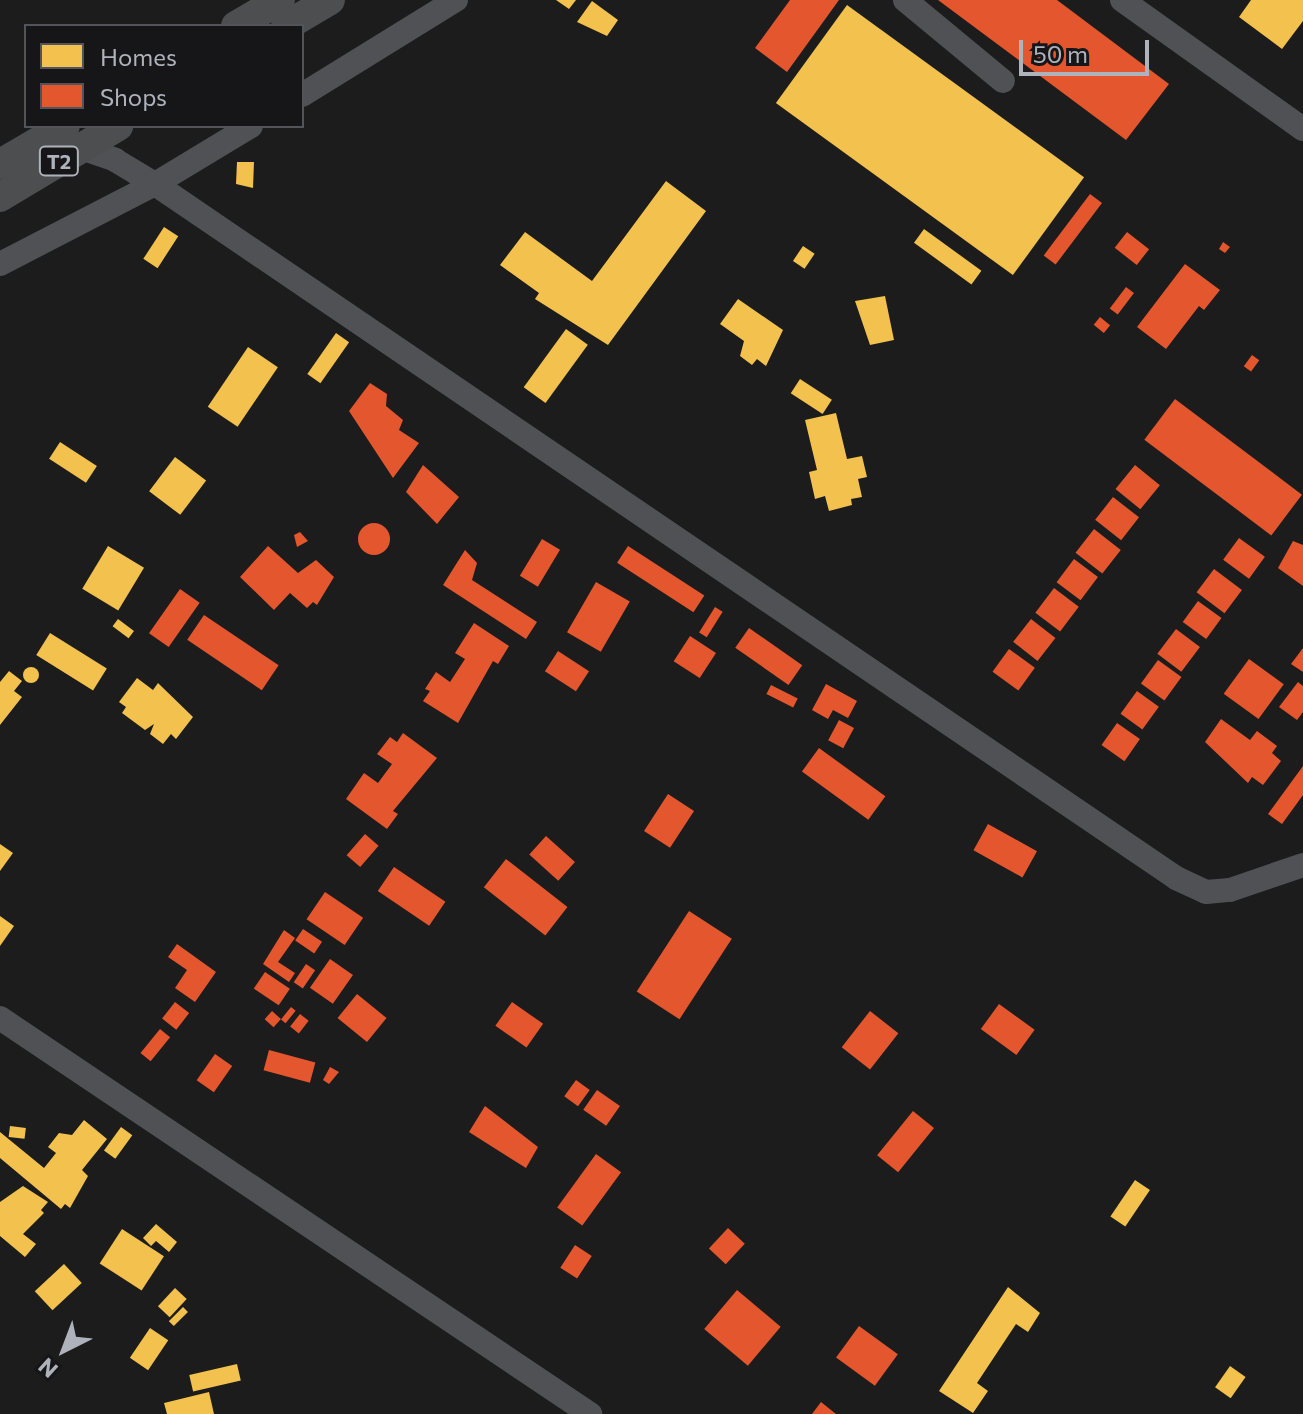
<!DOCTYPE html>
<html>
<head>
<meta charset="utf-8">
<style>
  body { margin:0 }
  #map { position:relative; width:1303px; height:1414px; overflow:hidden; background:#1c1c1c; font-family:Commissioner,sans-serif }
  div>[style] { position:absolute }
  [style*='--x'] { left:calc(var(--x)*1px); top:calc(var(--y)*1px); width:calc(var(--w)*1px); rotate:calc(var(--a)*1deg) }
  .homes>* { inset:0; background:#f2c14e; transform-origin:0 0 }
  .round { border-radius:50% }
  .shops>* { inset:0; background:#e4572e; transform-origin:0 0 }
  .minor>* { height:24px; margin:-12px; padding:0 12px; transform-origin:12px; border-radius:12px; background:#505154 }
  .major>* { height:30px; margin:-15px; padding:0 15px; transform-origin:15px; border-radius:15px; background:#4d4e50 }
  span { translate:-50% -50%; white-space:nowrap; text-align:center; line-height:1.15; -webkit-text-stroke:8px #161618; paint-order:stroke }
  .shield-label span { padding:2px 6px; background:#161618; border:2px solid; border-radius:6px; -webkit-text-stroke-width:0 }
  .shield-label { font-size:20px; color:#aeb2bb; font-weight:700 }
  .legend { position:absolute; left:24px; top:24px; width:280px; height:104px; box-sizing:border-box; background:#161618; border:2px solid #535459; margin:0; padding:10px 14px; list-style:none; font-size:24px; color:#aeb2bb }
  .legend li { display:flex; align-items:center; gap:16px; height:40px }
  .legend b { width:40px; border:2px solid #535459 }
  .north { position:absolute; left:24px; top:1310px; width:80px; height:80px; -webkit-text-stroke:6px #161618; paint-order:stroke; rotate:222deg; font-size:22px; font-weight:700; line-height:32px; text-align:center; color:#aeb2bb }
  .north::after { content:''; display:block; margin:auto; width:28px; height:36px; background:#aeb2bb; clip-path:polygon(50% 0,100% 100%,50% 72%,0 100%) }
  .scale { position:absolute; left:1019px; top:40px; width:130px; height:36px; box-sizing:border-box; border:4px solid #aeb2bb; border-top:0; padding-left:10px; font-size:24px; line-height:28px; white-space:nowrap; color:#aeb2bb; -webkit-text-stroke:6px #161618; paint-order:stroke }
</style>
</head>
<body>
<div id="map">
  <div class="homes">
    <div style="clip-path:polygon(556px 0,576px 0,569px 9px)"></div>
    <div style="clip-path:polygon(1251px 0,1303px 0,1303px 21px,1282px 49px,1239px 17px)"></div>
    <div style="clip-path:polygon(592px 1px,618px 20px,607px 36px,577px 22px)"></div>
    <div style="left:847px;top:5px;width:293px;height:121px;rotate:36deg"></div>
    <div style="clip-path:polygon(237px 162px,254px 162px,253px 188px,236px 184px)"></div>
    <div style="clip-path:polygon(666px 181px,706px 211px,608px 345px,535px 299px,539px 293px,500px 265px,525px 232px,592px 281px)"></div>
    <div style="left:164px;top:227px;width:17px;height:38px;rotate:33deg"></div>
    <div style="left:924px;top:229px;width:71px;height:17px;rotate:36deg"></div>
    <div style="left:803px;top:246px;width:14px;height:18px;rotate:34deg"></div>
    <div style="clip-path:polygon(885px 296px,894px 340px,870px 345px,855px 301px)"></div>
    <div style="clip-path:polygon(738px 299px,783px 330px,766px 366px,757px 359px,752px 365px,740px 356px,744px 341px,720px 324px)"></div>
    <div style="left:566px;top:329px;width:27px;height:72px;rotate:36deg"></div>
    <div style="left:336px;top:333px;width:16px;height:50px;rotate:35deg"></div>
    <div style="left:248px;top:347px;width:36px;height:72px;rotate:34deg"></div>
    <div style="left:800px;top:379px;width:38px;height:17px;rotate:33deg"></div>
    <div style="clip-path:polygon(836px 413px,847px 459px,862px 456px,867px 477px,858px 479px,862px 497px,851px 499px,852px 505px,829px 511px,825px 496px,815px 499px,809px 472px,817px 470px,805px 420px)"></div>
    <div style="left:60px;top:442px;width:44px;height:20px;rotate:33deg"></div>
    <div style="left:175px;top:457px;width:39px;height:43px;rotate:37deg"></div>
    <div style="left:108px;top:546px;width:42px;height:50px;rotate:31deg"></div>
    <div style="left:118px;top:619px;width:20px;height:9px;rotate:37deg"></div>
    <div style="left:50px;top:633px;width:67px;height:26px;rotate:32deg"></div>
    <div class="round" style="left:23px;top:667px;width:16px;height:16px"></div>
    <div style="clip-path:polygon(9px 671px,22px 681px,14px 691px,22px 697px,0 725px,0 682px)"></div>
    <div style="clip-path:polygon(137px 678px,153px 690px,158px 683px,193px 717px,176px 739px,171px 734px,163px 744px,150px 734px,154px 724px,145px 730px,122px 713px,126px 707px,119px 702px)"></div>
    <div style="clip-path:polygon(0 844px,13px 853px,0 871px)"></div>
    <div style="clip-path:polygon(0 916px,14px 926px,0 946px)"></div>
    <div style="clip-path:polygon(84px 1120px,107px 1139px,82px 1170px,88px 1176px,70px 1208px,65px 1204px,61px 1209px,0 1158px,0 1132px,44px 1168px,56px 1153px,48px 1147px,59px 1133px,72px 1135px)"></div>
    <div style="left:10px;top:1126px;width:16px;height:11px;rotate:7deg"></div>
    <div style="left:121px;top:1127px;width:14px;height:29px;rotate:36deg"></div>
    <div style="left:1135px;top:1180px;width:18px;height:44px;rotate:34deg"></div>
    <div style="clip-path:polygon(23px 1186px,48px 1202px,41px 1210px,44px 1213px,23px 1234px,36px 1244px,25px 1257px,0 1236px,0 1202px)"></div>
    <div style="clip-path:polygon(156px 1224px,177px 1242px,169px 1252px,156px 1241px,151px 1246px,143px 1238px)"></div>
    <div style="left:122px;top:1229px;width:50px;height:41px;rotate:33deg"></div>
    <div style="left:64px;top:1264px;width:26px;height:40px;rotate:47deg"></div>
    <div style="clip-path:polygon(1008px 1287px,1040px 1313px,1028px 1332px,1016px 1324px,977px 1383px,988px 1391px,973px 1413px,939px 1391px)"></div>
    <div style="left:175px;top:1288px;width:16px;height:25px;rotate:43deg"></div>
    <div style="left:183px;top:1307px;width:7px;height:20px;rotate:45deg"></div>
    <div style="left:150px;top:1328px;width:22px;height:36px;rotate:34deg"></div>
    <div style="left:237px;top:1364px;width:17px;height:49px;rotate:77deg"></div>
    <div style="left:1230px;top:1366px;width:19px;height:26px;rotate:35deg"></div>
    <div style="clip-path:polygon(209px 1392px,214px 1414px,167px 1414px,164px 1403px)"></div>
  </div>
  <div class="shops">
    <div style="clip-path:polygon(790px 0,839px 0,787px 72px,755px 48px)"></div>
    <div style="clip-path:polygon(938px 0,1057px 0,1169px 84px,1126px 140px)"></div>
    <div style="left:1090px;top:194px;width:15px;height:77px;rotate:37deg"></div>
    <div style="left:1127px;top:232px;width:28px;height:20px;rotate:38deg"></div>
    <div style="clip-path:polygon(1223px 242px,1230px 247px,1225px 253px,1219px 249px)"></div>
    <div style="clip-path:polygon(1185px 264px,1220px 290px,1204px 310px,1199px 306px,1166px 349px,1137px 327px)"></div>
    <div style="left:1126px;top:287px;width:10px;height:27px;rotate:37deg"></div>
    <div style="left:1100px;top:317px;width:13px;height:10px;rotate:39deg"></div>
    <div style="left:1252px;top:355px;width:9px;height:14px;rotate:36deg"></div>
    <div style="clip-path:polygon(370px 383px,387px 394px,386px 406px,403px 420px,399px 430px,419px 443px,393px 478px,349px 411px)"></div>
    <div style="left:1175px;top:399px;width:159px;height:51px;rotate:37deg"></div>
    <div style="clip-path:polygon(423px 465px,459px 497px,437px 524px,406px 492px)"></div>
    <div style="left:1135px;top:465px;width:32px;height:31px;rotate:39deg"></div>
    <div style="left:1113px;top:497px;width:33px;height:29px;rotate:38deg"></div>
    <div class="round" style="left:358px;top:523px;width:32px;height:32px"></div>
    <div style="left:1094px;top:529px;width:34px;height:30px;rotate:38deg"></div>
    <div style="clip-path:polygon(300px 532px,308px 541px,297px 547px,294px 535px)"></div>
    <div style="left:1239px;top:538px;width:32px;height:27px;rotate:36deg"></div>
    <div style="left:542px;top:539px;width:21px;height:43px;rotate:31deg"></div>
    <div style="clip-path:polygon(1293px 541px,1303px 545px,1303px 586px,1278px 568px)"></div>
    <div style="clip-path:polygon(268px 546px,298px 573px,316px 560px,334px 577px,317px 605px,313px 602px,307px 608px,290px 593px,274px 610px,240px 577px)"></div>
    <div style="left:628px;top:546px;width:91px;height:20px;rotate:33deg"></div>
    <div style="clip-path:polygon(465px 550px,477px 563px,472px 580px,537px 622px,526px 639px,443px 585px)"></div>
    <div style="left:1074px;top:559px;width:30px;height:29px;rotate:37deg"></div>
    <div style="left:1214px;top:569px;width:35px;height:29px;rotate:37deg"></div>
    <div style="left:596px;top:582px;width:39px;height:58px;rotate:30deg"></div>
    <div style="left:1054px;top:588px;width:31px;height:31px;rotate:37deg"></div>
    <div style="left:180px;top:589px;width:24px;height:54px;rotate:35deg"></div>
    <div style="left:1198px;top:601px;width:29px;height:26px;rotate:36deg"></div>
    <div style="left:715px;top:607px;width:9px;height:30px;rotate:32deg"></div>
    <div style="left:204px;top:615px;width:90px;height:30px;rotate:34deg"></div>
    <div style="left:1031px;top:619px;width:31px;height:29px;rotate:38deg"></div>
    <div style="clip-path:polygon(474px 623px,509px 646px,498px 664px,493px 661px,458px 723px,423px 701px,430px 691px,425px 689px,436px 672px,450px 682px,465px 659px,455px 653px)"></div>
    <div style="left:749px;top:628px;width:65px;height:24px;rotate:35deg"></div>
    <div style="left:1176px;top:629px;width:30px;height:31px;rotate:37deg"></div>
    <div style="left:690px;top:636px;width:31px;height:30px;rotate:33deg"></div>
    <div style="clip-path:polygon(1303px 648px,1303px 672px,1291px 664px)"></div>
    <div style="left:1009px;top:649px;width:32px;height:28px;rotate:36deg"></div>
    <div style="left:558px;top:651px;width:37px;height:24px;rotate:33deg"></div>
    <div style="left:1249px;top:659px;width:43px;height:43px;rotate:36deg"></div>
    <div style="left:1158px;top:660px;width:29px;height:29px;rotate:36deg"></div>
    <div style="clip-path:polygon(1298px 682px,1303px 686px,1303px 712px,1297px 720px,1279px 707px)"></div>
    <div style="clip-path:polygon(826px 684px,857px 701px,848px 718px,833px 710px,828px 719px,812px 710px)"></div>
    <div style="left:771px;top:685px;width:30px;height:10px;rotate:27deg"></div>
    <div style="left:1137px;top:691px;width:27px;height:28px;rotate:36deg"></div>
    <div style="clip-path:polygon(1221px 719px,1250px 740px,1257px 731px,1277px 746px,1272px 753px,1281px 761px,1263px 785px,1252px 777px,1248px 783px,1205px 742px)"></div>
    <div style="left:839px;top:720px;width:17px;height:23px;rotate:28deg"></div>
    <div style="left:1117px;top:723px;width:28px;height:27px;rotate:35deg"></div>
    <div style="clip-path:polygon(403px 733px,437px 758px,393px 811px,398px 814px,387px 829px,346px 799px,364px 773px,378px 783px,392px 764px,377px 754px,390px 737px,397px 742px)"></div>
    <div style="left:819px;top:748px;width:82px;height:29px;rotate:36deg"></div>
    <div style="clip-path:polygon(1303px 766px,1303px 795px,1282px 824px,1268px 814px)"></div>
    <div style="left:668px;top:794px;width:31px;height:44px;rotate:33deg"></div>
    <div style="left:988px;top:824px;width:56px;height:30px;rotate:29deg"></div>
    <div style="left:365px;top:834px;width:18px;height:28px;rotate:41deg"></div>
    <div style="left:546px;top:836px;width:39px;height:25px;rotate:42deg"></div>
    <div style="left:506px;top:859px;width:78px;height:36px;rotate:38deg"></div>
    <div style="left:394px;top:867px;width:62px;height:29px;rotate:34deg"></div>
    <div style="left:325px;top:892px;width:46px;height:33px;rotate:34deg"></div>
    <div style="left:689px;top:911px;width:51px;height:96px;rotate:33deg"></div>
    <div style="left:303px;top:929px;width:23px;height:14px;rotate:34deg"></div>
    <div style="clip-path:polygon(284px 930px,295px 938px,278px 962px,295px 973px,289px 982px,263px 964px)"></div>
    <div style="clip-path:polygon(177px 944px,216px 972px,195px 1002px,175px 988px,187px 970px,168px 957px)"></div>
    <div style="left:330px;top:959px;width:28px;height:35px;rotate:35deg"></div>
    <div style="left:306px;top:964px;width:11px;height:22px;rotate:34deg"></div>
    <div style="left:265px;top:972px;width:30px;height:20px;rotate:34deg"></div>
    <div style="left:357px;top:994px;width:38px;height:31px;rotate:39deg"></div>
    <div style="left:175px;top:1002px;width:18px;height:21px;rotate:38deg"></div>
    <div style="left:512px;top:1002px;width:38px;height:29px;rotate:35deg"></div>
    <div style="left:999px;top:1004px;width:44px;height:31px;rotate:36deg"></div>
    <div style="left:291px;top:1007px;width:6px;height:16px;rotate:39deg"></div>
    <div style="left:272px;top:1011px;width:12px;height:11px;rotate:42deg"></div>
    <div style="left:870px;top:1011px;width:36px;height:46px;rotate:38deg"></div>
    <div style="left:300px;top:1014px;width:11px;height:16px;rotate:38deg"></div>
    <div style="left:160px;top:1029px;width:13px;height:31px;rotate:39deg"></div>
    <div style="left:269px;top:1050px;width:48px;height:21px;rotate:15deg"></div>
    <div style="left:215px;top:1054px;width:21px;height:32px;rotate:35deg"></div>
    <div style="clip-path:polygon(330px 1067px,339px 1072px,329px 1084px,323px 1080px)"></div>
    <div style="left:576px;top:1080px;width:17px;height:20px;rotate:36deg"></div>
    <div style="left:597px;top:1090px;width:28px;height:24px;rotate:35deg"></div>
    <div style="clip-path:polygon(485px 1106px,538px 1147px,526px 1168px,469px 1132px)"></div>
    <div style="left:913px;top:1111px;width:27px;height:57px;rotate:39deg"></div>
    <div style="left:596px;top:1154px;width:31px;height:66px;rotate:36deg"></div>
    <div style="left:728px;top:1228px;width:23px;height:28px;rotate:43deg"></div>
    <div style="left:575px;top:1245px;width:20px;height:27px;rotate:33deg"></div>
    <div style="left:737px;top:1290px;width:57px;height:51px;rotate:40deg"></div>
    <div style="left:859px;top:1326px;width:48px;height:39px;rotate:36deg"></div>
    <div style="clip-path:polygon(821px 1402px,836px 1414px,812px 1414px)"></div>
  </div>
  <div class="minor">
    <div style="--x:905;--y:0;--w:127;--a:39.6"></div>
    <div style="--x:1122;--y:0;--w:222;--a:35.5"></div>
    <div style="--x:302;--y:95;--w:181;--a:-31.7"></div>
    <div style="--x:81;--y:148;--w:36;--a:19"></div>
    <div style="--x:115;--y:160;--w:47;--a:31"></div>
    <div style="--x:155;--y:184;--w:1235;--a:34.2"></div>
    <div style="--x:1176;--y:878;--w:33;--a:25"></div>
    <div style="--x:1206;--y:892;--w:24;--a:-5"></div>
    <div style="--x:1230;--y:890;--w:77;--a:-18.9"></div>
    <div style="--x:0;--y:264;--w:174;--a:-27.3"></div>
    <div style="--x:155;--y:184;--w:112;--a:-31.1"></div>
    <div style="--x:0;--y:1018;--w:711;--a:33.87"></div>
  </div>
  <div class="major">
    <div style="--x:236;--y:26;--w:51;--a:-30.6"></div>
    <div style="--x:286;--y:26;--w:51;--a:-30.6"></div>
    <div style="--x:0;--y:164;--w:75;--a:-30.3"></div>
    <div style="--x:0;--y:197;--w:138;--a:-31"></div>
  </div>
  <div class="shield-label">
    <span style="left:59px;top:161px">T2</span>
  </div>
  <ul class="legend">
  <li><b style="height:22px;background:#f2c14e"></b>Homes</li>
  <li><b style="height:22px;background:#e4572e"></b>Shops</li>
  </ul>
  <div class="north">N</div>
  <div class="scale">50 m</div>
</div>
</body>
</html>
